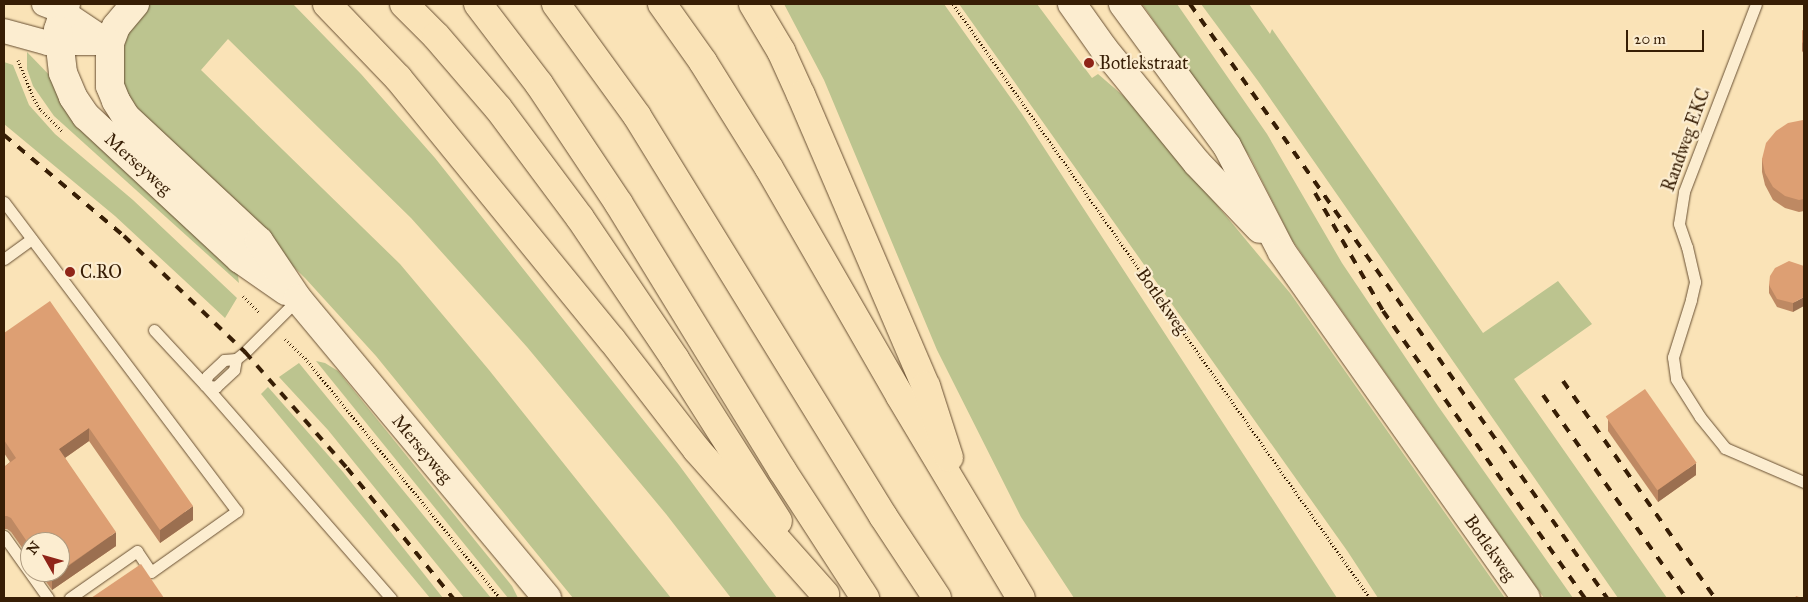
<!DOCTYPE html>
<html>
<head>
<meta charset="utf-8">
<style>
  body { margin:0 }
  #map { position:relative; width:1808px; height:602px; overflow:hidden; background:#fae3b7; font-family:"IM FELL Great Primer",serif }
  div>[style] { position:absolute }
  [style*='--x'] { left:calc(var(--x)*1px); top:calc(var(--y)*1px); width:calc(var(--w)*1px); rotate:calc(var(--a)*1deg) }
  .green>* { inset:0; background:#bcc48f }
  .path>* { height:3px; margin-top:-1.5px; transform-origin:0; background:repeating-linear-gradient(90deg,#371e05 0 1px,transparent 0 3.5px) }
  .roads { filter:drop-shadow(0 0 1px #684f32) drop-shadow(0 0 1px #684f32) }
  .lane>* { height:11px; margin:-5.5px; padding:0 5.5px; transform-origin:5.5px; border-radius:5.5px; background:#fcedd0 }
  .street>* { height:24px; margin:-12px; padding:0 12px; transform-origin:12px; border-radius:12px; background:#fcedd0 }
  .secondary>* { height:28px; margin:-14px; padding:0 14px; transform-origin:14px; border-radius:14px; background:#fcedd0 }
  .highway>* { height:28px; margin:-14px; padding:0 14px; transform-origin:14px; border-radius:14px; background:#fae3b7 }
  .rail>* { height:4px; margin-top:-2px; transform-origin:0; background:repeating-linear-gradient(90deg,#371e05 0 9px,transparent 0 18px) }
  .wall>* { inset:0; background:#be8963 }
  .shaded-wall>* { inset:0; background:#9b6f50 }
  .building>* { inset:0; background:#dd9f73; transform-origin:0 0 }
  .dots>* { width:14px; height:14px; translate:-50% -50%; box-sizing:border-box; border:2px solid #fcedd0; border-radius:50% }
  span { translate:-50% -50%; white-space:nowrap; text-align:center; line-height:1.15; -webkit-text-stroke:4.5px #fcedd0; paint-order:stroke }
  .poi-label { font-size:18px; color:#371e05 }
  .left { translate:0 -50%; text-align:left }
  .street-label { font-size:18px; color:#371e05 }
  .frame { position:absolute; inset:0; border:5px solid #371e05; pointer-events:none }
  .north { position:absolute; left:20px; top:532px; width:50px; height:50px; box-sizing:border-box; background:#fcedd0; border:1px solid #ad9a7f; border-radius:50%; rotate:308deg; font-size:14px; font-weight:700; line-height:20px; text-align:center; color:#371e05 }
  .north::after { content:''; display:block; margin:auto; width:18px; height:22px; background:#8f2418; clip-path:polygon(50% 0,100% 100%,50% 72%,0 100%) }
  .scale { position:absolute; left:1626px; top:30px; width:78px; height:22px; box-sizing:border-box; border:2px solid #371e05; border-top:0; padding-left:6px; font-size:15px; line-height:18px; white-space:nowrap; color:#371e05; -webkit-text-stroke:4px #fcedd0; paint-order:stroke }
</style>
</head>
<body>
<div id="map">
  <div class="green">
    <div style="clip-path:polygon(150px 4px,293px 4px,361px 74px,435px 158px,679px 465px,777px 598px,731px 598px,666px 514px,527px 347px,411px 218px,228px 39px,201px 70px,400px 264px,489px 370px,671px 598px,573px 598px,376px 356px,305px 278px,150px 127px,126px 94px,122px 76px,124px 48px,127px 35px,137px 19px)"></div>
    <div style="clip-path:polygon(784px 4px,944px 4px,1022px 114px,1337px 598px,1074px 598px,1021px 517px,937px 350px,824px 80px)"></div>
    <div style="clip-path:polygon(959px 4px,1037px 4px,1092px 78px,1098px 74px,1134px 105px,1290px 293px,1505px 598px,1378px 598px,1348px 552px)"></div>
    <div style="clip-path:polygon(1142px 4px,1177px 4px,1267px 134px,1342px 263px,1438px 406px,1573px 598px,1544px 598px,1292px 240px,1250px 157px)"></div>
    <div style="clip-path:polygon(1201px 4px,1249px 4px,1270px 34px,1272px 29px,1483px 333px,1558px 281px,1592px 324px,1514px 379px,1667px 598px,1618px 598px,1258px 81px)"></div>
    <div style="clip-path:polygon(27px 52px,237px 269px,239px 283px,54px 116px,33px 86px,27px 69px)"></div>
    <div style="clip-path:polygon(4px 62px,13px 65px,29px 105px,55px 134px,133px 200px,237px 298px,225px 318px,115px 216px,4px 124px)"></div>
    <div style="clip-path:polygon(316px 361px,325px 363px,338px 371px,512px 586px,518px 598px,508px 598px)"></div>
    <div style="clip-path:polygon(299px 363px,491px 598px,464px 598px,328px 430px,279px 377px)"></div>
    <div style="clip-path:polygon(268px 387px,343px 472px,443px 598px,430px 598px,261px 394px)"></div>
  </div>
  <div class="path">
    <div style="--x:953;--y:4;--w:726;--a:54.93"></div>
    <div style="--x:18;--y:60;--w:42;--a:67.7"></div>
    <div style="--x:34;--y:99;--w:13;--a:58"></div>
    <div style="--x:41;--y:110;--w:31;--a:45"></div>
    <div style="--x:243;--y:296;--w:24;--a:45"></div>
    <div style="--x:285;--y:339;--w:28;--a:44"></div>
    <div style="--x:305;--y:358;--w:309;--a:50.9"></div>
  </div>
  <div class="roads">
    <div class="lane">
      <div style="--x:1756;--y:4;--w:201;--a:111"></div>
      <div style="--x:1684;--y:192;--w:32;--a:99"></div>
      <div style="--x:1679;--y:224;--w:24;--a:71"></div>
      <div style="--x:1687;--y:247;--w:36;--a:77"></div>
      <div style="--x:1695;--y:282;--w:18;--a:103"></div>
      <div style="--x:1691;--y:300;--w:60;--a:107.5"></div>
      <div style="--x:1673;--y:357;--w:22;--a:82"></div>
      <div style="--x:1676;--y:379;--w:45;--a:57.7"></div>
      <div style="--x:1700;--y:417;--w:40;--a:51"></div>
      <div style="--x:1725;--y:448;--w:86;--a:23.3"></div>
      <div style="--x:4;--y:202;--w:387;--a:53"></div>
      <div style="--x:237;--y:511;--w:105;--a:144.7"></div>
      <div style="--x:151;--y:572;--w:25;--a:-124"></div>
      <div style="--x:137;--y:551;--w:82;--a:145"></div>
      <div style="--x:4;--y:259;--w:34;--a:-36"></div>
      <div style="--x:154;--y:330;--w:75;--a:47.2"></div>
      <div style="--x:205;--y:385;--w:283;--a:48.9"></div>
      <div style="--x:236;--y:359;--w:11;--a:100"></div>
      <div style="--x:234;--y:370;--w:25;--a:137"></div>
      <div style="--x:216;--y:387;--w:11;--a:-170"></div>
      <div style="--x:205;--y:385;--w:9;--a:-77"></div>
      <div style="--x:207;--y:376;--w:23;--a:-43"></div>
      <div style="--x:224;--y:360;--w:12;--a:-5"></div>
      <div style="--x:236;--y:359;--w:11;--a:-38"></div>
      <div style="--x:245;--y:352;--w:75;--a:-45"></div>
      <div style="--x:4;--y:536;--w:76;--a:54.6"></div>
    </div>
    <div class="street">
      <div style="--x:44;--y:4;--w:19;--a:21"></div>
      <div style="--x:62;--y:11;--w:58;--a:33.7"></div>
      <div style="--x:4;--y:31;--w:46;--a:15.3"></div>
      <div style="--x:48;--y:43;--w:62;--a:0"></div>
    </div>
    <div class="secondary">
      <div style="--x:66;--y:4;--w:27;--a:107"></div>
      <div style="--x:58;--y:30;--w:43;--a:83.4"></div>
      <div style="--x:63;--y:73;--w:26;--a:67"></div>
      <div style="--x:73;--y:97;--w:23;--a:56"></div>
      <div style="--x:86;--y:116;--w:210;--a:42.9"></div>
      <div style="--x:240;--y:259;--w:56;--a:34.8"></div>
      <div style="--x:135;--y:4;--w:30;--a:130"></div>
      <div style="--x:116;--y:27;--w:17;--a:111"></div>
      <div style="--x:110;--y:43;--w:43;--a:90"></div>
      <div style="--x:110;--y:86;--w:16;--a:68"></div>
      <div style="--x:116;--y:101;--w:19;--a:58"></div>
      <div style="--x:126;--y:117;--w:182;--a:43"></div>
      <div style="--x:259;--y:241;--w:70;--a:56.1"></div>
      <div style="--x:298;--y:299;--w:389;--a:50.2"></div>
      <div style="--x:1072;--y:4;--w:55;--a:54.6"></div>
      <div style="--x:1104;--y:49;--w:147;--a:50.8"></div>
      <div style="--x:1197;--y:163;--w:91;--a:46.3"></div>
      <div style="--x:1123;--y:4;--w:176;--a:53.8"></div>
      <div style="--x:1227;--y:146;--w:119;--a:62.6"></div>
      <div style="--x:1282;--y:252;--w:423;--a:54.8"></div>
    </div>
    <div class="highway">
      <div style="--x:327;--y:4;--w:103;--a:46.2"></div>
      <div style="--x:398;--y:78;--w:338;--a:50.8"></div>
      <div style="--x:612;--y:340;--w:139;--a:52.3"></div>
      <div style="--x:697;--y:450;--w:193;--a:48.4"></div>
      <div style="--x:404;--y:4;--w:45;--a:45"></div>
      <div style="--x:436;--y:36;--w:95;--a:49.3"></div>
      <div style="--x:498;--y:108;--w:137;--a:53.3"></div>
      <div style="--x:580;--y:218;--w:170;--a:56"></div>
      <div style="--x:675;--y:359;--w:192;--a:57.6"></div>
      <div style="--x:478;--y:4;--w:101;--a:52.7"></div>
      <div style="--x:539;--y:84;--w:144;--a:56.3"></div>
      <div style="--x:619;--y:204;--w:312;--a:58.5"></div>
      <div style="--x:782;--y:470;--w:153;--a:57"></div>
      <div style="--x:556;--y:4;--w:138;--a:54.1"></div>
      <div style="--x:637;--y:116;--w:470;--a:58.4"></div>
      <div style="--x:883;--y:516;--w:98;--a:56.6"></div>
      <div style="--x:662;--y:4;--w:71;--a:54.7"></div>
      <div style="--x:703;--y:62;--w:125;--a:58.1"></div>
      <div style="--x:769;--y:168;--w:263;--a:60.1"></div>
      <div style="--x:900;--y:396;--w:235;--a:59.1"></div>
      <div style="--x:753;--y:4;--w:55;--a:59.2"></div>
      <div style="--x:781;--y:51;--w:48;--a:65.6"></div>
      <div style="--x:801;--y:95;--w:317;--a:66.8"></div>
      <div style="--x:926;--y:386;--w:75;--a:72.1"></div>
    </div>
  </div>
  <div class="rail">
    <div style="--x:1190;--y:4;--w:726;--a:54.93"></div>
    <div style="--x:4;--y:135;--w:157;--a:40.1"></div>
    <div style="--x:124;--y:236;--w:168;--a:43.8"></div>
    <div style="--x:245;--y:352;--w:154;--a:48.7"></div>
    <div style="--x:347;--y:468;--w:168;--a:50.8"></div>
    <div style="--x:1315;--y:193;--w:136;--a:60"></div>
    <div style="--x:1383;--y:311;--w:351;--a:54.9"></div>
    <div style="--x:1563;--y:381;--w:265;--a:55"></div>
    <div style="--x:1543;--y:395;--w:248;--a:54.8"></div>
  </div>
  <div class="wall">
    <div style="clip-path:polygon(1804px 29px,1804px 54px,1802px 51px,1802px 31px)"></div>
    <div style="clip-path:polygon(1804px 121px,1804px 211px,1799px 212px,1785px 208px,1773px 200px,1765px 185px,1762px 172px,1762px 159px)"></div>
    <div style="clip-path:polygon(1804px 266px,1793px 312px,1777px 307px,1769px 293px,1769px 285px)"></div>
    <div style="clip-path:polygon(4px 333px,193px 520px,160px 543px,89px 441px,65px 458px,116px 546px,52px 590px,39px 572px,60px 572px,30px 542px,30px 559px,11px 532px,7px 529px,4px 529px,4px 467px,10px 462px,4px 453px)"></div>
    <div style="clip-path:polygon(1608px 419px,1696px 475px,1658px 502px,1608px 431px)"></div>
  </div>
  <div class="shaded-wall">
    <div style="clip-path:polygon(1804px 297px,1804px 306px,1793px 312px,1793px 303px)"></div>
    <div style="clip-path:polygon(89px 428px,89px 441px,59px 462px,59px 449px)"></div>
    <div style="clip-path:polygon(1696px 463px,1696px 475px,1658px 502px,1658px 490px)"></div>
    <div style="clip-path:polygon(193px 506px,193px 520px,160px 543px,160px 530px)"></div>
    <div style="clip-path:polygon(116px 532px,116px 546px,52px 590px,52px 577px,60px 572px)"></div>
  </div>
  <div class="building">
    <div style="clip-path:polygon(1804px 29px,1804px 45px,1802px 42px,1802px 31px)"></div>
    <div style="clip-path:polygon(1803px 120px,1804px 121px,1804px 199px,1799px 200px,1785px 196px,1773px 187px,1765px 173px,1762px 159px,1766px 143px,1776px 131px,1788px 123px)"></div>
    <div style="clip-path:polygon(1789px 261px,1804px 266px,1804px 297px,1793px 303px,1777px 299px,1769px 285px,1770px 276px,1775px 268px)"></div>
    <div style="clip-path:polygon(50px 301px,193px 506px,160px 530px,89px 428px,59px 449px,116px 532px,60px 571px,60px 542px,30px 542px,30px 546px,11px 518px,7px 516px,4px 516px,4px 467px,16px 458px,4px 440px,4px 333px)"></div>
    <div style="left:1645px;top:389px;width:90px;height:48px;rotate:55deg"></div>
    <div style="clip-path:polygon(141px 564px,164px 598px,91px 598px)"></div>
    <div style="clip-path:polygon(48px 572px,59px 572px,52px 577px)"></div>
    <div style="clip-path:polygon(1796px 596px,1802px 598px,1795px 598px)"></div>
  </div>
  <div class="dots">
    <div style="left:1089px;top:63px;background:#8f2418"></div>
    <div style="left:70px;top:272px;background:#8f2418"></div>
  </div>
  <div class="poi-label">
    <span class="left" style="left:1099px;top:63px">Botlekstraat</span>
    <span class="left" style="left:80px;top:272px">C.RO</span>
  </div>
  <div class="street-label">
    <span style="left:1686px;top:140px;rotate:-70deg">Randweg EKC</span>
    <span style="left:138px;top:164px;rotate:42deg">Merseyweg</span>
    <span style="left:1162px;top:301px;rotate:55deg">Botlekweg</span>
    <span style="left:422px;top:449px;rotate:50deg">Merseyweg</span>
    <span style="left:1490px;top:548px;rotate:55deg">Botlekweg</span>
  </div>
  <div class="frame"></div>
  <div class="north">N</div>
  <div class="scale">20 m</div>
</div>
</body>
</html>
